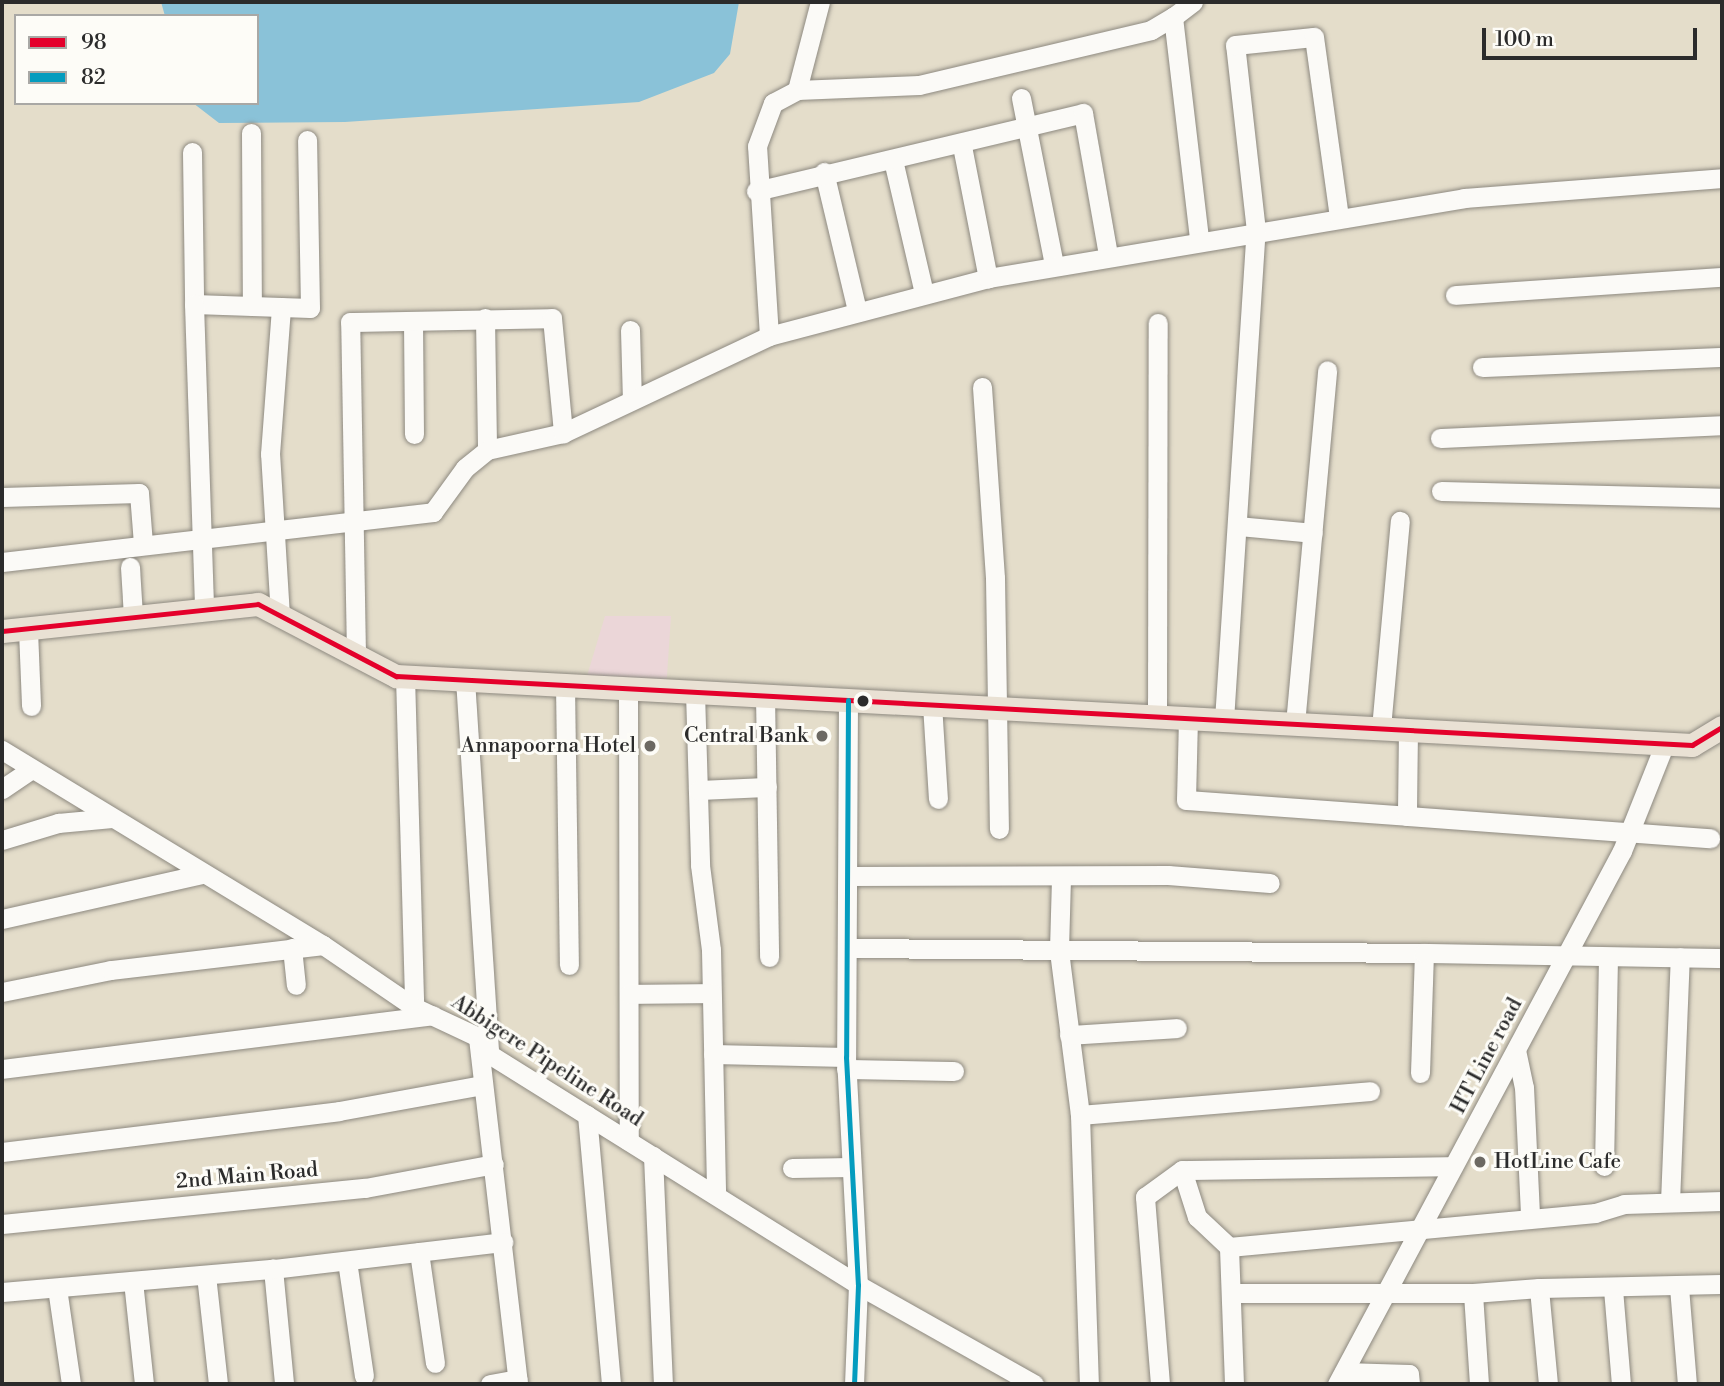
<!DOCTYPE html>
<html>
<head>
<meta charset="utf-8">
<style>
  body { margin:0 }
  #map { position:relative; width:1724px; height:1386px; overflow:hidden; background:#e4ddca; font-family:"Libre Bodoni",serif }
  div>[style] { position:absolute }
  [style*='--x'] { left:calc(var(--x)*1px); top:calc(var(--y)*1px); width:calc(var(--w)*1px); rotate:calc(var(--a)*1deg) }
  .built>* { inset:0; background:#ebd6d8 }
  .water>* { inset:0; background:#8ac2d8 }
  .roads { filter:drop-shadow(0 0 2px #8d8980) drop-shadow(0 0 2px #8d8980) }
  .minor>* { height:19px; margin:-9.5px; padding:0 9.5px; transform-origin:9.5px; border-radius:9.5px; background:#fbfaf7 }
  .major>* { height:23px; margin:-11.5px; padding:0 11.5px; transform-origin:11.5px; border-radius:11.5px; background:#e9e1d4 }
  .bus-1>* { height:5px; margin:-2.5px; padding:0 2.5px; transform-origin:2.5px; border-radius:2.5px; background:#e4002b }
  .bus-2>* { height:5px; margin:-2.5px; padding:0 2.5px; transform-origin:2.5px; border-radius:2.5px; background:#049cbe }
  .dots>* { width:19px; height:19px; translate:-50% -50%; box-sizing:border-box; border:4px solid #fdfcf7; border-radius:50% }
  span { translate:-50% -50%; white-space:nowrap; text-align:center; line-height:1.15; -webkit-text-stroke:6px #fdfcf7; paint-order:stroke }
  .poi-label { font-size:21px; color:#2b2b2b }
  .right { translate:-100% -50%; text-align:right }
  .left { translate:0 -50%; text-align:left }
  .street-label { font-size:21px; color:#2b2b2b }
  .frame { position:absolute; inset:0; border:4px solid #2b2b2b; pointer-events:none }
  .legend { position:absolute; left:14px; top:14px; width:245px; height:91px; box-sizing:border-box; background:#fdfcf7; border:2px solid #a9a8a5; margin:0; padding:9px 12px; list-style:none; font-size:21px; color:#2b2b2b }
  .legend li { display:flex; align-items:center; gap:14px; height:35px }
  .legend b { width:35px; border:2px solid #a9a8a5 }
  .scale { position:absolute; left:1482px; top:28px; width:215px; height:32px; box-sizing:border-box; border:4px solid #2b2b2b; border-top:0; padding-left:9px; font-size:21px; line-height:24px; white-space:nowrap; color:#2b2b2b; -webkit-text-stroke:5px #fdfcf7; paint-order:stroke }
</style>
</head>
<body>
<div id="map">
  <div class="built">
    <div style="clip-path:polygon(605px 616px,671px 616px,666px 690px,584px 686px)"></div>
  </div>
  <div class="water">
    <div style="clip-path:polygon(161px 2px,739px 2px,730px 54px,714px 73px,639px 102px,345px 122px,219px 123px,193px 103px,257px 103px,257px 16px,165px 16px)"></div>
  </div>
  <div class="roads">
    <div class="minor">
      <div style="--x:1193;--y:2;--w:25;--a:143"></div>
      <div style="--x:1173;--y:17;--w:223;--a:83.3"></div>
      <div style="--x:797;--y:90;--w:91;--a:-75.4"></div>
      <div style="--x:1021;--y:98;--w:170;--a:78.8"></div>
      <div style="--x:251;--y:133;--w:173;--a:89.7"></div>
      <div style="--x:962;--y:146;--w:135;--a:78.9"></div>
      <div style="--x:192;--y:152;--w:152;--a:89.2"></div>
      <div style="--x:194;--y:304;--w:87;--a:2"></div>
      <div style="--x:893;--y:160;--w:137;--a:76.9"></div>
      <div style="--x:824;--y:172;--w:142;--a:76.6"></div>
      <div style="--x:756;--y:191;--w:336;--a:-13.4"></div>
      <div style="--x:1083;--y:113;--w:144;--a:80"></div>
      <div style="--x:1455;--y:295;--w:268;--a:-3.9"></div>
      <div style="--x:194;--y:304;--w:303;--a:88.1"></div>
      <div style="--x:485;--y:318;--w:132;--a:89.1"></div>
      <div style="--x:413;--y:321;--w:113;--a:89.5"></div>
      <div style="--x:630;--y:330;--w:70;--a:88.4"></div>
      <div style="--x:769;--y:336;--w:190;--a:-93.6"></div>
      <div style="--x:757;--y:146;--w:46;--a:-69.6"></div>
      <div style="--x:773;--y:103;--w:27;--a:-28"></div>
      <div style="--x:797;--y:90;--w:122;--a:-2.3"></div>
      <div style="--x:919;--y:85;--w:238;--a:-13.3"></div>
      <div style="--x:1151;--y:30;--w:26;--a:-31"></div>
      <div style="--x:1482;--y:367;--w:240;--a:-2.4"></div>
      <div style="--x:982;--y:387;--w:191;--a:86.1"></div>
      <div style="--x:995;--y:578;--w:251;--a:89.1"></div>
      <div style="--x:1440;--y:438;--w:282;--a:-2.6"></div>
      <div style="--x:1441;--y:491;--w:281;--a:1.4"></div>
      <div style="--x:2;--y:497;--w:137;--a:-1.7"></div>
      <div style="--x:139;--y:493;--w:51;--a:85.5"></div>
      <div style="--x:1238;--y:526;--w:75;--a:5.3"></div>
      <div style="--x:2;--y:562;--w:434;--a:-6.6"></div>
      <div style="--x:433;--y:512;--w:54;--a:-54"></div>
      <div style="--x:465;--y:468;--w:28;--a:-39"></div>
      <div style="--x:487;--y:450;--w:78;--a:-12.6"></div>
      <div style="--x:563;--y:433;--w:228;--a:-25.2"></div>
      <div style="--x:769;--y:336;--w:227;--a:-14.8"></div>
      <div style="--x:988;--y:278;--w:483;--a:-9.5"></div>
      <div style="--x:1464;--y:198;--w:259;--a:-4.4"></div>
      <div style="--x:130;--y:567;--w:49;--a:86.5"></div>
      <div style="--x:280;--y:616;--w:162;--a:-93.5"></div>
      <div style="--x:270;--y:454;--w:147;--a:-85.7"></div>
      <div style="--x:281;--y:307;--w:29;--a:2"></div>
      <div style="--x:310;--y:308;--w:168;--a:-91"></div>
      <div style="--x:28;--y:630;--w:76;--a:87.7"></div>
      <div style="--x:356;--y:655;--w:333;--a:-91"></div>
      <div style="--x:350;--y:322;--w:202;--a:-1.1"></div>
      <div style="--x:552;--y:318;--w:116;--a:84.5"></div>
      <div style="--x:405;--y:676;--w:331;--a:88.4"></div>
      <div style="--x:465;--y:679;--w:375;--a:86.3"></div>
      <div style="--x:565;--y:685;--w:280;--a:89.2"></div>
      <div style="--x:628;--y:688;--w:453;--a:89.9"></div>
      <div style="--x:695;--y:692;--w:173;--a:88.3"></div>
      <div style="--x:700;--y:865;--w:86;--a:82.6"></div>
      <div style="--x:711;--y:950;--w:245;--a:88.8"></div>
      <div style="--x:765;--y:695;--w:262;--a:89.1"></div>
      <div style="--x:848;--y:700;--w:357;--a:90.3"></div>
      <div style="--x:846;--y:1057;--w:228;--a:87"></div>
      <div style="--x:858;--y:1285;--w:99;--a:92.3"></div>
      <div style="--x:932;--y:704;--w:95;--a:86.4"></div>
      <div style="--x:1157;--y:716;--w:393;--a:-89.9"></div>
      <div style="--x:1188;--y:718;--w:82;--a:91.4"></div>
      <div style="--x:1186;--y:800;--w:222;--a:4.1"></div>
      <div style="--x:1224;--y:720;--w:490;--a:-86.3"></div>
      <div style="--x:1256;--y:231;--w:187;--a:-96.4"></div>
      <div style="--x:1235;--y:45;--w:79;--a:-5.8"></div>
      <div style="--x:1314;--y:37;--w:182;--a:82.1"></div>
      <div style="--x:1295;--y:724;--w:355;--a:-84.8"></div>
      <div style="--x:1381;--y:728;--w:208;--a:-84.8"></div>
      <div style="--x:1408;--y:730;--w:86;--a:90.7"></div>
      <div style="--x:1407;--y:816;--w:304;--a:4.2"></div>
      <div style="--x:2;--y:750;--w:376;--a:31.3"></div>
      <div style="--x:323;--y:945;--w:110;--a:34.3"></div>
      <div style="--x:414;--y:1007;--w:71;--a:25.1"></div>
      <div style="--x:478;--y:1037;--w:20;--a:57"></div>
      <div style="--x:489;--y:1054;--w:435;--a:32"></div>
      <div style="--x:858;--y:1285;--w:202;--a:29.4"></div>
      <div style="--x:2;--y:789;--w:36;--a:-34"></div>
      <div style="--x:698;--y:790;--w:69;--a:-2.5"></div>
      <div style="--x:2;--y:840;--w:59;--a:-16.9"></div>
      <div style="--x:58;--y:823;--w:54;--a:-5.3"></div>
      <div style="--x:850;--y:876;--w:318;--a:-0.2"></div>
      <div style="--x:1168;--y:875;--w:102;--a:4.5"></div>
      <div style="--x:1061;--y:878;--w:73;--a:91.6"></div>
      <div style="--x:1059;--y:951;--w:165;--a:82.7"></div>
      <div style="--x:1080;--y:1115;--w:269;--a:88.1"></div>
      <div style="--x:2;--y:919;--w:204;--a:-12.7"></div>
      <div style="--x:292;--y:948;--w:37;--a:84"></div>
      <div style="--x:850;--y:948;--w:574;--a:0.5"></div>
      <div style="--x:2;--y:992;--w:111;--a:-11.4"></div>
      <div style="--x:111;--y:970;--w:213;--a:-6.7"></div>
      <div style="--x:629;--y:994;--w:82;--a:-0.7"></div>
      <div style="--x:1069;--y:1035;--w:108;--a:-3.7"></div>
      <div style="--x:478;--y:1038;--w:348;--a:83.4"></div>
      <div style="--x:1516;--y:1050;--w:38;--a:78"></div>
      <div style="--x:1524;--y:1087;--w:128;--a:87.3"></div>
      <div style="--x:713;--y:1054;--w:133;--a:1.3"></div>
      <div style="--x:2;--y:1069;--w:434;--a:-7.1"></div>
      <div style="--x:846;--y:1069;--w:108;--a:1.1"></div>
      <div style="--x:1420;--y:1073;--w:120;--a:-88.1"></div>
      <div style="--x:1424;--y:953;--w:298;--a:1"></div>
      <div style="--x:587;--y:1115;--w:270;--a:84.9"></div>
      <div style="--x:1080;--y:1115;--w:291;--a:-4.7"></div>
      <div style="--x:2;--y:1152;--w:339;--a:-6.9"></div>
      <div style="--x:339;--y:1111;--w:145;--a:-10.3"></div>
      <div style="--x:653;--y:1156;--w:228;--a:87.5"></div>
      <div style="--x:1604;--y:1166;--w:209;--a:-88.9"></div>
      <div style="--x:792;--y:1168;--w:59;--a:-1"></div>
      <div style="--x:1670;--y:1202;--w:245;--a:-87.7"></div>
      <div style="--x:2;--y:1224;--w:365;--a:-5.7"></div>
      <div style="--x:365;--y:1188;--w:131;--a:-10.5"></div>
      <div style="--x:1229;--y:1247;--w:44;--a:-136.8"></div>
      <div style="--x:1197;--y:1217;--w:49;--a:-107.7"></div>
      <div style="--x:1182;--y:1170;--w:271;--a:-0.8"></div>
      <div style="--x:419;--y:1252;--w:112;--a:81.8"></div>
      <div style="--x:347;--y:1261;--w:116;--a:81.6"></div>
      <div style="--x:206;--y:1275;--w:110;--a:83.7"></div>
      <div style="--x:133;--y:1281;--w:104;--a:83.9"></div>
      <div style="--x:1679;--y:1287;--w:97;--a:85.3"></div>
      <div style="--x:57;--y:1288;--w:97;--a:81.7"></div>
      <div style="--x:1613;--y:1289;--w:95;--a:85.2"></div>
      <div style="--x:2;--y:1292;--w:272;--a:-4.9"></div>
      <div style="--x:1232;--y:1293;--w:241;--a:0"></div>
      <div style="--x:1344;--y:1372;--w:65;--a:1.8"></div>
      <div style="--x:1409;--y:1374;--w:10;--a:84"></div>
      <div style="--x:284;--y:1383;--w:115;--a:-95.5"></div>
      <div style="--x:273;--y:1269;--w:232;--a:-6.7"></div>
      <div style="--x:490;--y:1384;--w:28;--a:-10"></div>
      <div style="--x:1160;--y:1384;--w:188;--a:-94.6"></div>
      <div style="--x:1145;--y:1197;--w:46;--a:-36.1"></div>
      <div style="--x:1234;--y:1384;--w:137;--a:-92.1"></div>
      <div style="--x:1229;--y:1247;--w:368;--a:-5.3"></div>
      <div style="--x:1595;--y:1213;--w:30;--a:-17"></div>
      <div style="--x:1624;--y:1204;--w:98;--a:-1.8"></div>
      <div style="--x:1337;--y:1384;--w:604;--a:-61.87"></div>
      <div style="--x:1622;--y:851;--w:116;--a:-68.3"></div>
      <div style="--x:1479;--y:1384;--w:91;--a:-93.8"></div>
      <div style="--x:1473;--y:1293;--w:66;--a:-4.3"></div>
      <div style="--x:1548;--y:1384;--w:96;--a:-95.4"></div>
      <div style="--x:1539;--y:1288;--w:183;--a:-1.3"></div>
    </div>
    <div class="major">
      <div style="--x:2;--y:631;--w:257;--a:-6"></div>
      <div style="--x:258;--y:604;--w:156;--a:27.6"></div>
      <div style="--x:396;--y:676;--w:1298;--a:3.05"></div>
      <div style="--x:1692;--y:745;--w:35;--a:-31"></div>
    </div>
  </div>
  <div class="bus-1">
    <div style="--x:2;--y:631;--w:257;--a:-6"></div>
    <div style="--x:258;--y:604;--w:156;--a:27.6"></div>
    <div style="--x:396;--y:676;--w:1298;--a:3.05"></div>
    <div style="--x:1692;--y:745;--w:35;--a:-31"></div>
  </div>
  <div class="bus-2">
    <div style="--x:848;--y:700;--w:357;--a:90.3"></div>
    <div style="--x:846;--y:1057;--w:228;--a:87"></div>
    <div style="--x:858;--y:1285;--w:99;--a:92.3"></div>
  </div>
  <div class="dots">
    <div style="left:863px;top:701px;background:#2b2b2b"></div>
    <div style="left:822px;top:736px;background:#6c6963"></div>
    <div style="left:650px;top:746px;background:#6c6963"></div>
    <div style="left:1480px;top:1162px;background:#6c6963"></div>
  </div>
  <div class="poi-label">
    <span class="right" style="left:808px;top:736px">Central Bank</span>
    <span class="right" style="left:636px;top:746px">Annapoorna Hotel</span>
    <span class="left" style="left:1494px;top:1162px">HotLine Cafe</span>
  </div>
  <div class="street-label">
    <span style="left:1487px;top:1056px;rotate:-62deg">HT Line road</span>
    <span style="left:547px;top:1061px;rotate:33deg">Abbigere Pipeline Road</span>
    <span style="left:247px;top:1176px;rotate:-5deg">2nd Main Road</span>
  </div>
  <div class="frame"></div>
  <ul class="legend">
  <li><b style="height:9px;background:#e4002b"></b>98</li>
  <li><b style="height:9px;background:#049cbe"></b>82</li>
  </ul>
  <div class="scale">100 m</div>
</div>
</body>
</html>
